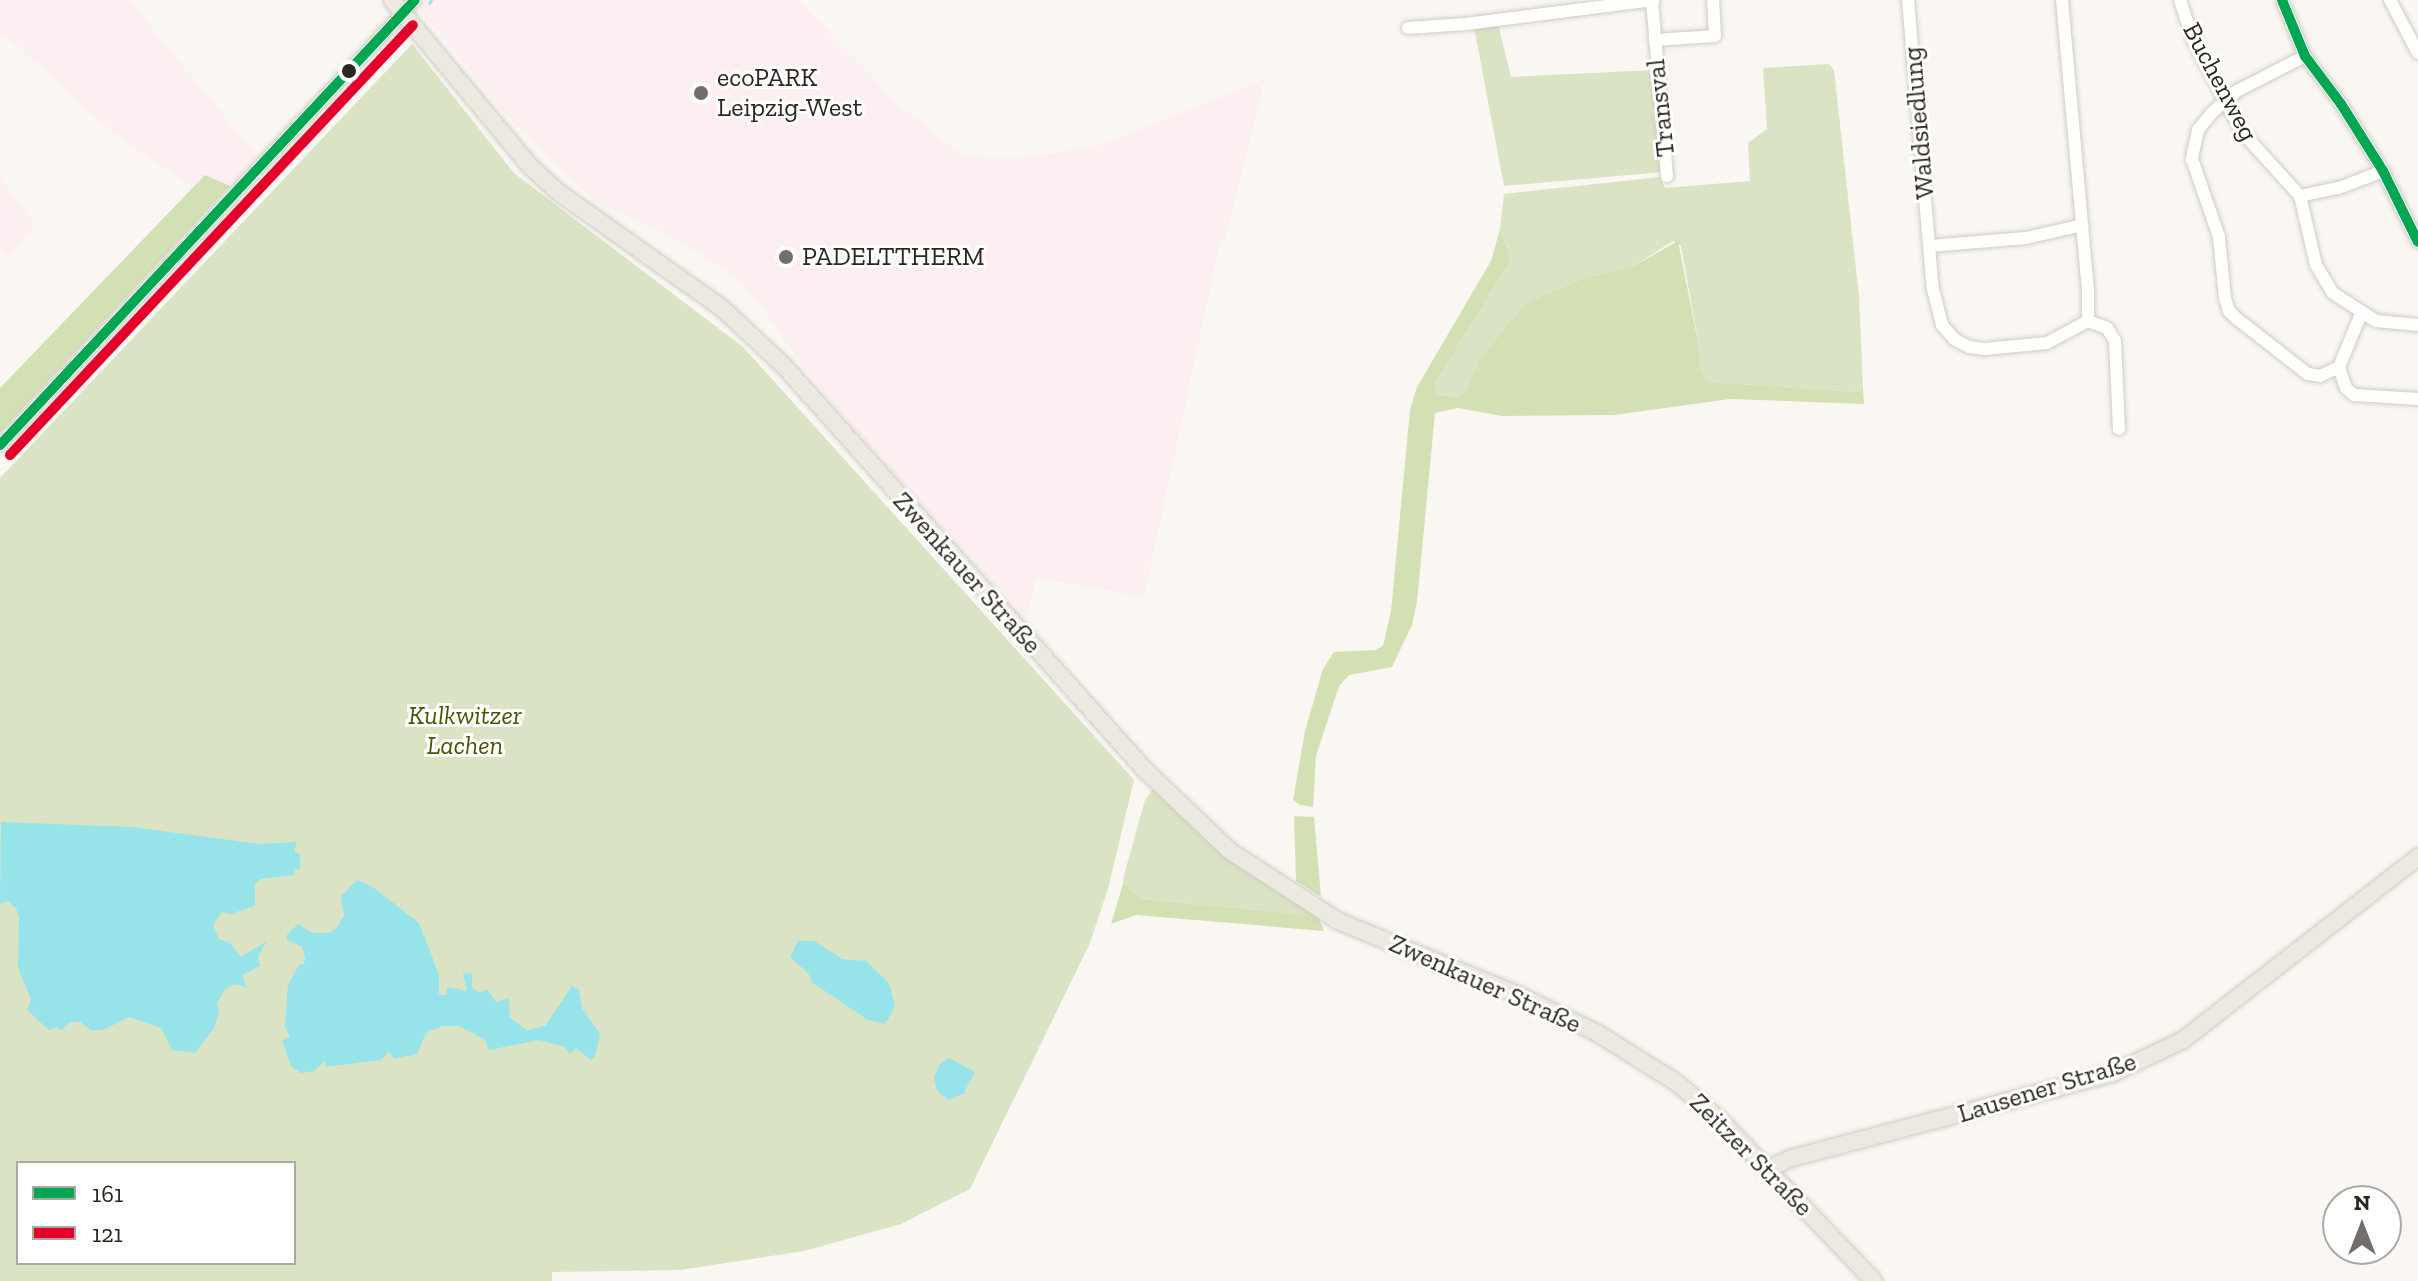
<!DOCTYPE html>
<html>
<head>
<meta charset="utf-8">
<style>
  body { margin:0 }
  #map { position:relative; width:2418px; height:1281px; overflow:hidden; background:#faf7f2; font-family:"Zilla Slab",serif }
  div>[style] { position:absolute }
  [style*='--x'] { left:calc(var(--x)*1px); top:calc(var(--y)*1px); width:calc(var(--w)*1px); rotate:calc(var(--a)*1deg) }
  .commercial>* { inset:0; background:#fdeef1 }
  .green>* { inset:0; background:#dae3c4 }
  .forest>* { inset:0; background:#d3e0b4 }
  .water>* { inset:0; background:#96e3e9 }
  .stream>* { height:3px; margin:-1.5px; padding:0 1.5px; transform-origin:1.5px; border-radius:1.5px; background:#96e3e9 }
  .roads { filter:drop-shadow(0 0 2px #cfcbc4) drop-shadow(0 0 2px #cfcbc4) }
  .minor>* { height:12px; margin:-6px; padding:0 6px; transform-origin:6px; border-radius:6px; background:#fefefd }
  .major>* { height:16px; margin:-8px; padding:0 8px; transform-origin:8px; border-radius:8px; background:#ece9e1 }
  .bus-1>* { height:10px; margin:-5px; padding:0 5px; transform-origin:5px; border-radius:5px; background:#00a651 }
  .bus-2>* { height:10px; margin:-5px; padding:0 5px; transform-origin:5px; border-radius:5px; background:#e4002b }
  .dots>* { width:22px; height:22px; translate:-50% -50%; box-sizing:border-box; border:4px solid #fff; border-radius:50% }
  span { translate:-50% -50%; white-space:nowrap; text-align:center; line-height:1.15; -webkit-text-stroke:6px #fff; paint-order:stroke }
  .poi-label { font-size:26px; color:#2b261e }
  .left { translate:0 -50%; text-align:left }
  .street-label { font-size:26px; color:#2b261e }
  .park-label { font-size:26px; color:#435800; font-style:italic }
  .legend { position:absolute; left:16px; top:1161px; width:280px; height:104px; box-sizing:border-box; background:#fff; border:2px solid #aaa8a5; margin:0; padding:10px 14px; list-style:none; font-size:24px; color:#2b261e }
  .legend li { display:flex; align-items:center; gap:16px; height:40px }
  .legend b { width:40px; border:2px solid #aaa8a5 }
  .north { position:absolute; left:2322px; top:1185px; width:80px; height:80px; box-sizing:border-box; background:#fff; border:2px solid #aaa8a5; border-radius:50%; rotate:0deg; font-size:22px; font-weight:700; line-height:32px; text-align:center; color:#2b261e }
  .north::after { content:''; display:block; margin:auto; width:28px; height:36px; background:#736f68; clip-path:polygon(50% 0,100% 100%,50% 72%,0 100%) }
</style>
</head>
<body>
<div id="map">
  <div class="commercial">
    <div style="clip-path:polygon(0 0,129px 0,257px 156px,215px 202px,113px 133px,4px 34px,0 36px)"></div>
    <div style="clip-path:polygon(413px 0,798px 0,901px 107px,964px 157px,1020px 159px,1101px 145px,1264px 80px,1225px 239px,1221px 238px,1144px 597px,1037px 578px,1026px 617px,865px 441px,802px 366px,765px 311px,736px 277px,667px 234px,595px 202px,500px 109px)"></div>
    <div style="clip-path:polygon(0 178px,35px 225px,8px 259px,0 250px)"></div>
  </div>
  <div class="green">
    <div style="clip-path:polygon(1498px 24px,1511px 77px,1653px 70px,1663px 172px,1504px 186px,1474px 27px)"></div>
    <div style="clip-path:polygon(evenodd,412px 44px,514px 173px,743px 347px,1134px 780px,1108px 889px,1090px 943px,970px 1189px,901px 1224px,804px 1251px,680px 1270px,552px 1272px,552px 1281px,0 1281px,0 478px,412px 44px,18px 1163px,294px 1163px,294px 1263px,18px 1263px,18px 1163px)"></div>
    <div style="clip-path:polygon(1829px 64px,1834px 70px,1859px 296px,1863px 388px,1857px 392px,1707px 382px,1699px 364px,1700px 352px,1681px 246px,1673px 241px,1632px 267px,1587px 277px,1532px 300px,1521px 308px,1479px 360px,1465px 392px,1457px 397px,1437px 395px,1435px 383px,1511px 260px,1500px 229px,1504px 194px,1660px 177px,1665px 188px,1750px 181px,1748px 143px,1767px 129px,1763px 68px)"></div>
    <div style="clip-path:polygon(1153px 789px,1205px 839px,1271px 888px,1318px 916px,1142px 899px,1129px 891px,1123px 884px,1124px 875px,1145px 800px)"></div>
  </div>
  <div class="forest">
    <div style="clip-path:polygon(205px 175px,230px 186px,0 433px,0 388px)"></div>
    <div style="clip-path:polygon(1500px 229px,1511px 260px,1435px 383px,1437px 395px,1457px 397px,1465px 392px,1479px 360px,1521px 308px,1532px 300px,1587px 277px,1632px 267px,1678px 241px,1700px 352px,1699px 364px,1707px 382px,1857px 392px,1863px 388px,1864px 404px,1730px 399px,1614px 415px,1502px 416px,1458px 408px,1435px 413px,1417px 602px,1412px 625px,1392px 667px,1349px 675px,1339px 686px,1316px 756px,1313px 807px,1300px 805px,1293px 800px,1305px 731px,1323px 669px,1334px 652px,1375px 650px,1383px 646px,1391px 611px,1410px 410px,1417px 387px,1491px 261px)"></div>
    <div style="clip-path:polygon(1294px 816px,1314px 817px,1321px 897px,1296px 881px)"></div>
    <div style="clip-path:polygon(1123px 884px,1142px 899px,1318px 916px,1324px 931px,1136px 915px,1111px 924px)"></div>
  </div>
  <div class="water">
    <div style="clip-path:polygon(1px 822px,132px 827px,259px 844px,297px 842px,294px 851px,300px 855px,300px 870px,295px 869px,294px 875px,261px 879px,255px 884px,255px 906px,230px 914px,222px 912px,213px 925px,219px 939px,230px 943px,241px 957px,267px 941px,258px 956px,260px 966px,242px 975px,247px 987px,234px 984px,225px 989px,217px 1003px,219px 1012px,214px 1028px,195px 1053px,172px 1050px,161px 1028px,129px 1017px,103px 1030px,91px 1030px,80px 1022px,70px 1022px,62px 1030px,56px 1027px,49px 1030px,27px 1010px,31px 999px,18px 968px,19px 918px,16px 908px,7px 901px,0 904px)"></div>
    <div style="clip-path:polygon(357px 880px,374px 888px,419px 923px,439px 975px,439px 995px,446px 995px,447px 987px,467px 991px,463px 973px,472px 974px,472px 988px,479px 992px,488px 990px,496px 1002px,509px 998px,510px 1018px,527px 1030px,545px 1026px,572px 986px,579px 990px,582px 1008px,600px 1034px,595px 1057px,591px 1060px,576px 1048px,570px 1054px,565px 1047px,539px 1040px,489px 1050px,485px 1040px,459px 1026px,442px 1026px,426px 1033px,417px 1054px,394px 1059px,389px 1052px,381px 1060px,326px 1067px,325px 1060px,314px 1071px,300px 1073px,291px 1066px,282px 1040px,290px 1038px,285px 1026px,288px 985px,299px 965px,304px 964px,305px 957px,302px 947px,287px 940px,286px 936px,298px 924px,313px 933px,329px 933px,337px 928px,344px 916px,341px 896px)"></div>
    <div style="clip-path:polygon(798px 941px,814px 941px,842px 959px,866px 961px,889px 983px,895px 1006px,885px 1024px,868px 1020px,813px 983px,808px 973px,790px 957px)"></div>
    <div style="clip-path:polygon(949px 1058px,975px 1072px,963px 1094px,948px 1100px,937px 1091px,934px 1077px,940px 1064px)"></div>
  </div>
  <div class="stream">
    <div style="--x:429;--y:3;--w:4;--a:-56"></div>
  </div>
  <div class="roads">
    <div class="minor">
      <div style="--x:1908;--y:0;--w:290;--a:85.1"></div>
      <div style="--x:1933;--y:289;--w:37;--a:76"></div>
      <div style="--x:1942;--y:325;--w:18;--a:49"></div>
      <div style="--x:1954;--y:339;--w:17;--a:28"></div>
      <div style="--x:1969;--y:347;--w:16;--a:7"></div>
      <div style="--x:1985;--y:349;--w:62;--a:-5.5"></div>
      <div style="--x:2047;--y:343;--w:47;--a:-28.2"></div>
      <div style="--x:2062;--y:0;--w:290;--a:84.9"></div>
      <div style="--x:2088;--y:289;--w:32;--a:90"></div>
      <div style="--x:2180;--y:0;--w:42;--a:72"></div>
      <div style="--x:2193;--y:40;--w:104;--a:62"></div>
      <div style="--x:2242;--y:132;--w:86;--a:47.8"></div>
      <div style="--x:2300;--y:196;--w:71;--a:76.9"></div>
      <div style="--x:2316;--y:265;--w:33;--a:59"></div>
      <div style="--x:2333;--y:293;--w:51;--a:33.1"></div>
      <div style="--x:2376;--y:321;--w:42;--a:5.4"></div>
      <div style="--x:2282;--y:0;--w:61;--a:67.7"></div>
      <div style="--x:2305;--y:56;--w:60;--a:53.1"></div>
      <div style="--x:2341;--y:104;--w:79;--a:57.9"></div>
      <div style="--x:2383;--y:171;--w:79;--a:63.8"></div>
      <div style="--x:2390;--y:0;--w:60;--a:62.2"></div>
      <div style="--x:1652;--y:1;--w:176;--a:85.1"></div>
      <div style="--x:1408;--y:28;--w:58;--a:-3.9"></div>
      <div style="--x:1466;--y:24;--w:189;--a:-7.3"></div>
      <div style="--x:1655;--y:40;--w:60;--a:-3.8"></div>
      <div style="--x:1715;--y:36;--w:36;--a:-93"></div>
      <div style="--x:2305;--y:56;--w:76;--a:152.8"></div>
      <div style="--x:2237;--y:91;--w:35;--a:139"></div>
      <div style="--x:2211;--y:114;--w:21;--a:129"></div>
      <div style="--x:2198;--y:130;--w:30;--a:102"></div>
      <div style="--x:2192;--y:159;--w:83;--a:70.9"></div>
      <div style="--x:2219;--y:237;--w:61;--a:84.4"></div>
      <div style="--x:2225;--y:298;--w:14;--a:73"></div>
      <div style="--x:2229;--y:311;--w:10;--a:45"></div>
      <div style="--x:2236;--y:318;--w:91;--a:37.9"></div>
      <div style="--x:2308;--y:374;--w:12;--a:9"></div>
      <div style="--x:2320;--y:376;--w:21;--a:-25"></div>
      <div style="--x:2339;--y:367;--w:57;--a:-67.5"></div>
      <div style="--x:2300;--y:196;--w:40;--a:-12"></div>
      <div style="--x:2339;--y:188;--w:47;--a:-21.1"></div>
      <div style="--x:1930;--y:246;--w:96;--a:-4.8"></div>
      <div style="--x:2026;--y:238;--w:58;--a:-12.8"></div>
      <div style="--x:2088;--y:321;--w:20;--a:20"></div>
      <div style="--x:2107;--y:328;--w:15;--a:58"></div>
      <div style="--x:2115;--y:341;--w:88;--a:87.4"></div>
      <div style="--x:2339;--y:367;--w:22;--a:72"></div>
      <div style="--x:2346;--y:388;--w:11;--a:41"></div>
      <div style="--x:2354;--y:395;--w:64;--a:3.6"></div>
      <div style="--x:0;--y:445;--w:608;--a:-47"></div>
    </div>
    <div class="major">
      <div style="--x:392;--y:0;--w:216;--a:50.3"></div>
      <div style="--x:530;--y:166;--w:38;--a:43"></div>
      <div style="--x:558;--y:192;--w:202;--a:35.3"></div>
      <div style="--x:723;--y:309;--w:83;--a:43.1"></div>
      <div style="--x:784;--y:366;--w:542;--a:48.22"></div>
      <div style="--x:1145;--y:770;--w:117;--a:43.6"></div>
      <div style="--x:1230;--y:851;--w:129;--a:32.9"></div>
      <div style="--x:1338;--y:921;--w:195;--a:22.3"></div>
      <div style="--x:1518;--y:995;--w:88;--a:25.7"></div>
      <div style="--x:1597;--y:1033;--w:94;--a:32"></div>
      <div style="--x:1677;--y:1083;--w:57;--a:40.7"></div>
      <div style="--x:1720;--y:1120;--w:223;--a:46.3"></div>
      <div style="--x:1768;--y:1169;--w:26;--a:-25"></div>
      <div style="--x:1792;--y:1158;--w:330;--a:-14.8"></div>
      <div style="--x:2111;--y:1074;--w:80;--a:-25.3"></div>
      <div style="--x:2183;--y:1040;--w:298;--a:-37.9"></div>
    </div>
  </div>
  <div class="bus-1">
    <div style="--x:2282;--y:0;--w:61;--a:67.7"></div>
    <div style="--x:2305;--y:56;--w:60;--a:53.1"></div>
    <div style="--x:2341;--y:104;--w:79;--a:57.9"></div>
    <div style="--x:2383;--y:171;--w:79;--a:63.8"></div>
    <div style="--x:0;--y:445;--w:608;--a:-47"></div>
  </div>
  <div class="bus-2">
    <div style="--x:10;--y:455;--w:589;--a:-46.86"></div>
  </div>
  <div class="dots">
    <div style="left:349px;top:71px;background:#2b261e"></div>
    <div style="left:701px;top:93px;background:#736f68"></div>
    <div style="left:786px;top:257px;background:#736f68"></div>
  </div>
  <div class="poi-label">
    <span class="left" style="left:717px;top:93px">ecoPARK<br>Leipzig-West</span>
    <span class="left" style="left:802px;top:257px">PADELTTHERM</span>
  </div>
  <div class="street-label">
    <span style="left:2220px;top:82px;rotate:62deg">Buchenweg</span>
    <span style="left:1661px;top:108px;rotate:-96deg">Transval</span>
    <span style="left:1919px;top:123px;rotate:-95deg">Waldsiedlung</span>
    <span style="left:967px;top:573px;rotate:48deg">Zwenkauer Straße</span>
    <span style="left:1485px;top:984px;rotate:24deg">Zwenkauer Straße</span>
    <span style="left:2047px;top:1088px;rotate:-17deg">Lausener Straße</span>
    <span style="left:1751px;top:1155px;rotate:45deg">Zeitzer Straße</span>
  </div>
  <div class="park-label">
    <span style="left:465px;top:731px">Kulkwitzer<br>Lachen</span>
  </div>
  <ul class="legend">
  <li><b style="height:10px;background:#00a651"></b>161</li>
  <li><b style="height:10px;background:#e4002b"></b>121</li>
  </ul>
  <div class="north">N</div>
</div>
</body>
</html>
